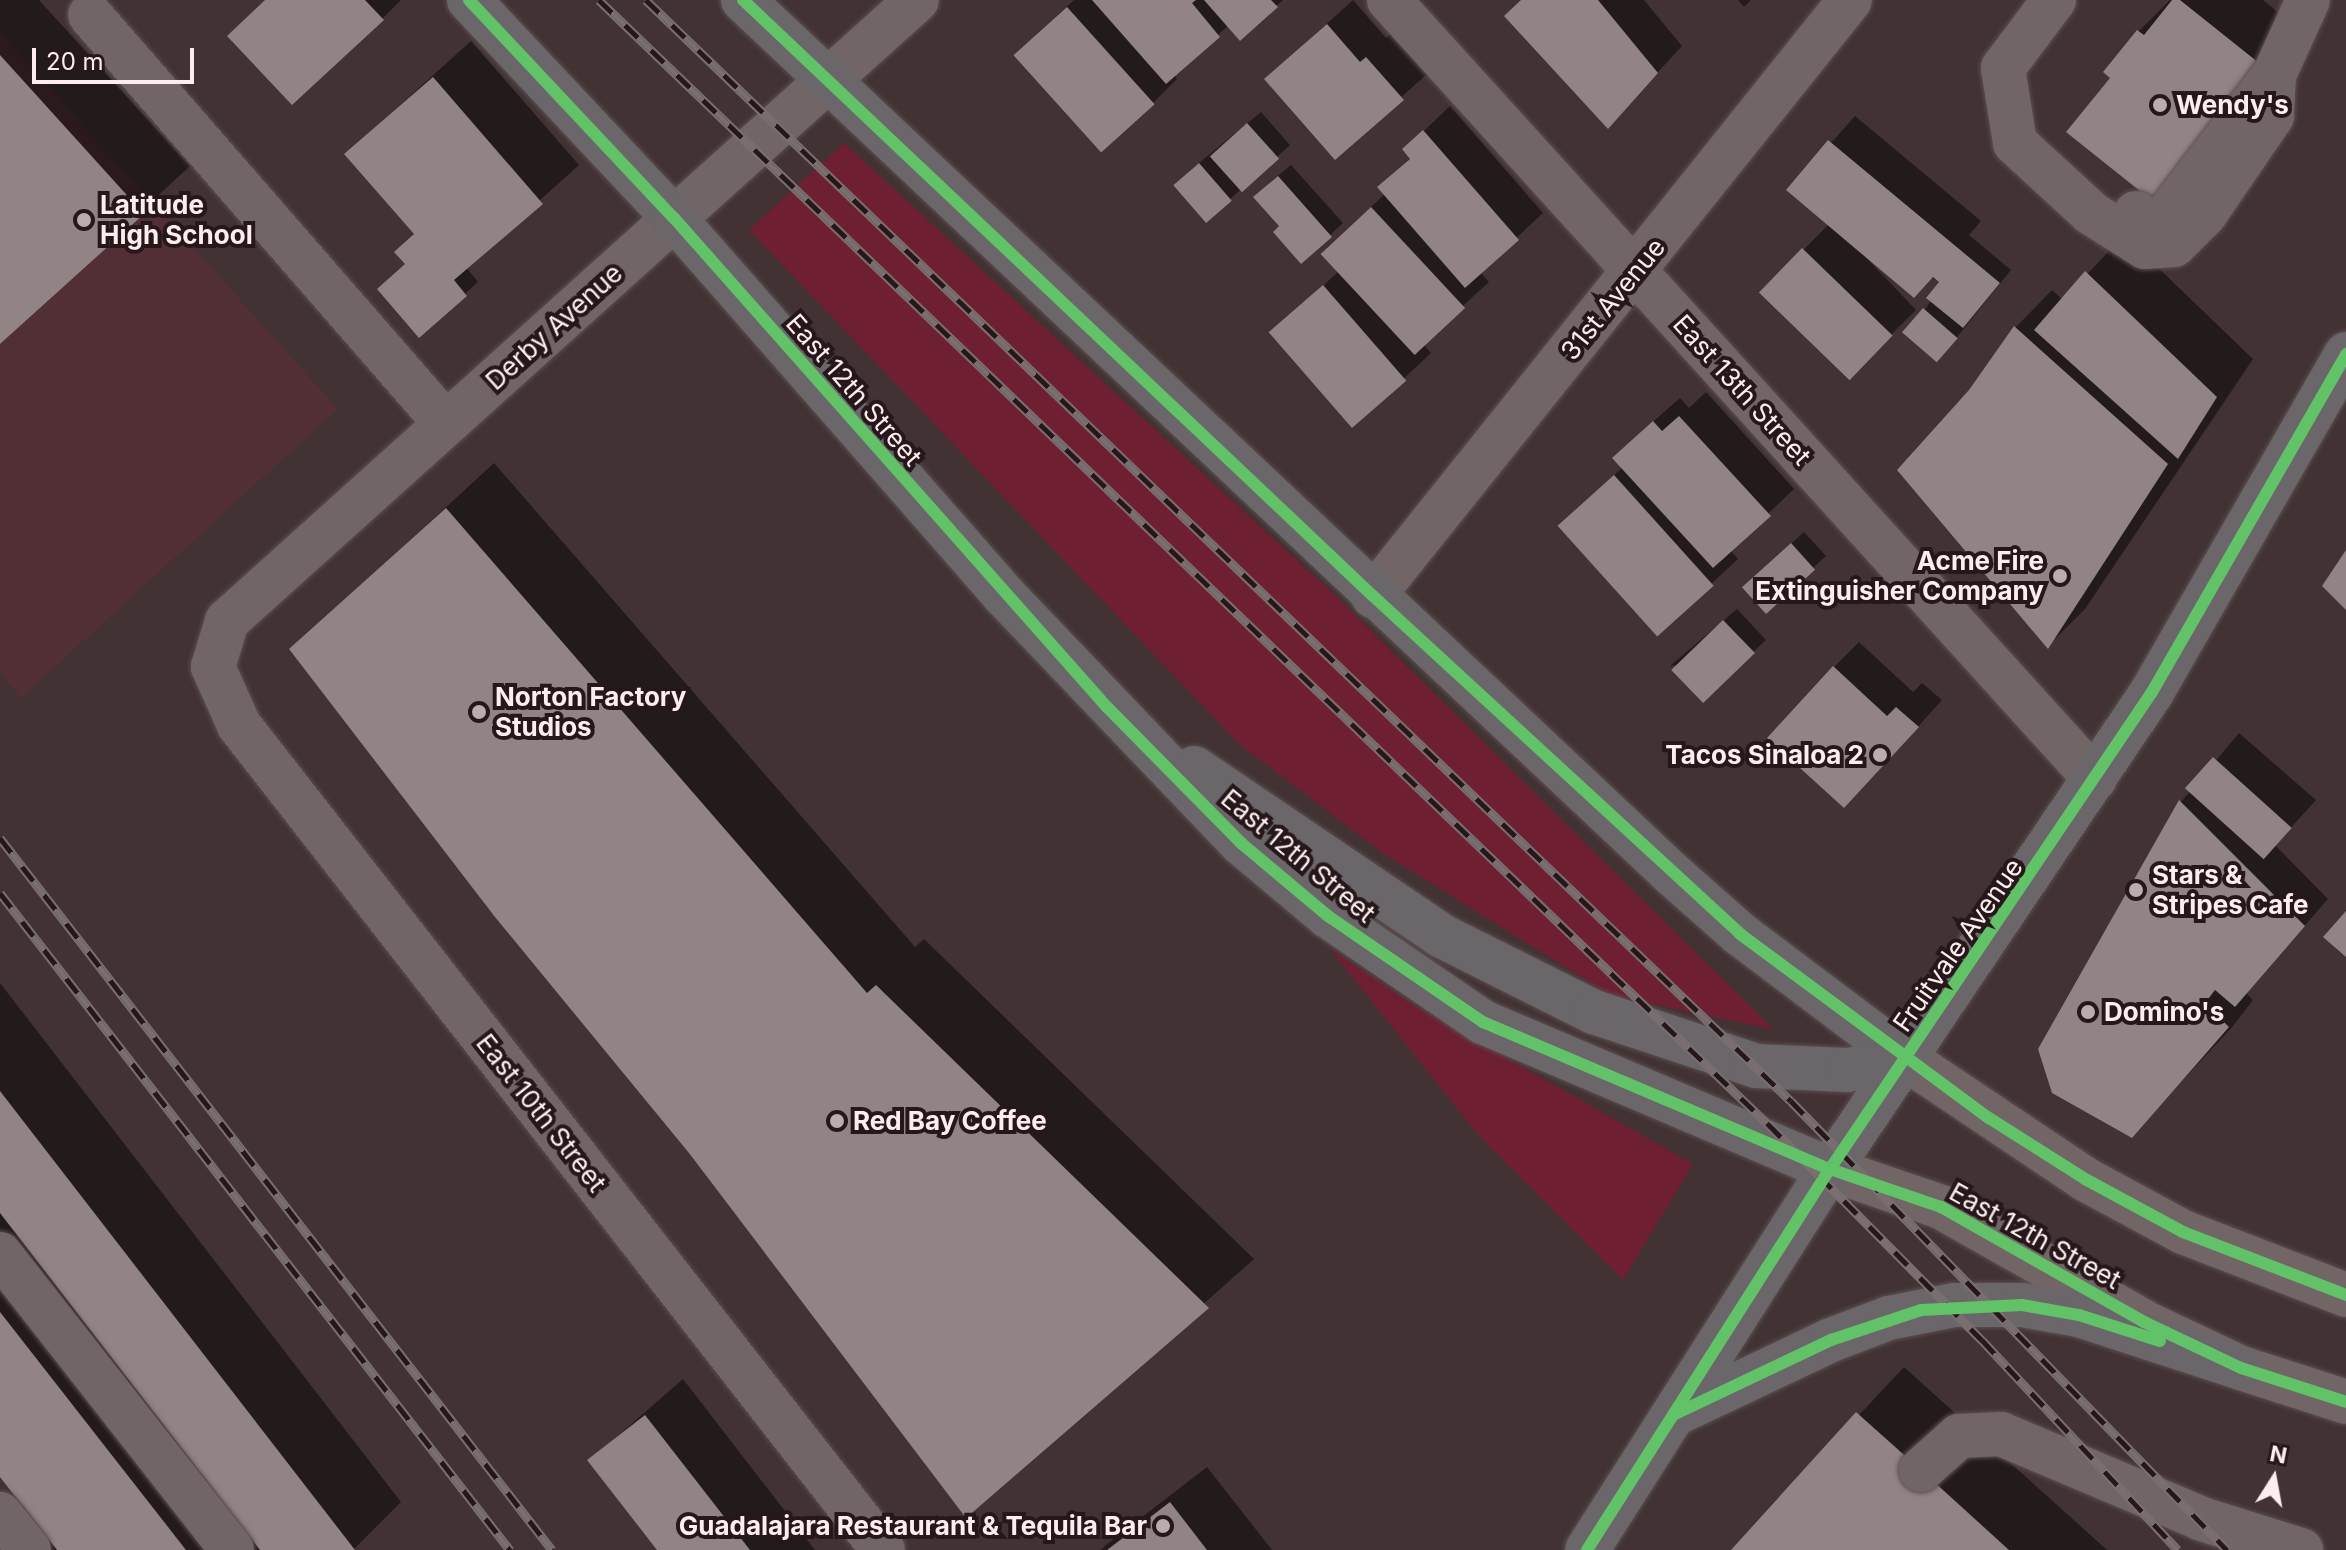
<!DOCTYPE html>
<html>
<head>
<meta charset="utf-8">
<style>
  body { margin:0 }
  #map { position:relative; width:2346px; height:1550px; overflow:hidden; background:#423234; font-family:Inter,sans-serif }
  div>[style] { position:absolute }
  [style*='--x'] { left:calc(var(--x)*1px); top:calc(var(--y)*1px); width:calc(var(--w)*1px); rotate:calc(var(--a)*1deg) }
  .built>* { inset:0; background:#522f34 }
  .green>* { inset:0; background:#6e1f31 }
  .shadow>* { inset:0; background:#0007 }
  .building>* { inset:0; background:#928385; transform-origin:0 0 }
  .roads { filter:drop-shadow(0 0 2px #5b4e4f) drop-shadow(0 0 2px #5b4e4f) }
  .minor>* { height:44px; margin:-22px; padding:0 22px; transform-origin:22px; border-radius:22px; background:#726566 }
  .major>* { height:44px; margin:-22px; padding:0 22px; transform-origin:22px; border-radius:22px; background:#6a6669 }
  .rail>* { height:9px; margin-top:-4.5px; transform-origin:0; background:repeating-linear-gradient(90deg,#26181a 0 18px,#796e70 0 36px); box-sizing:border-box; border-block:2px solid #796e70 }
  .cycleway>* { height:12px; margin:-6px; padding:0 6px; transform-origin:6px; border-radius:6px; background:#61c268 }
  .dots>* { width:22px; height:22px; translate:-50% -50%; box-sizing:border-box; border:4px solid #26181a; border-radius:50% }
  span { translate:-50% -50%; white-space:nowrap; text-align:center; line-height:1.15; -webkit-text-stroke:8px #26181a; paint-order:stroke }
  .poi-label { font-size:26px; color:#feedee; font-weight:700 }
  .left { translate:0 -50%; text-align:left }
  .right { translate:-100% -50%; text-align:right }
  .street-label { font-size:26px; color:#feedee }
  .north { position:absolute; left:2234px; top:1438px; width:80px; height:80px; -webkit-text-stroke:6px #26181a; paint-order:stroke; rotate:11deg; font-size:22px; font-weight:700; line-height:32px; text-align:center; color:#feedee }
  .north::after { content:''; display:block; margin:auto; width:28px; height:36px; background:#feedee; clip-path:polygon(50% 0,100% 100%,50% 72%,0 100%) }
  .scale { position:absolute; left:32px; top:48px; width:162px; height:36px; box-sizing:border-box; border:4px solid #feedee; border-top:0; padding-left:10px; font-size:24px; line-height:28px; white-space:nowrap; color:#feedee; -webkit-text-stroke:6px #26181a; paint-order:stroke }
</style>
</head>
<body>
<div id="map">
  <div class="built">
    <div style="clip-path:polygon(0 32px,338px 409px,21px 698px,0 672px)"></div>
  </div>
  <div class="green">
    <div style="clip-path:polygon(844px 143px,1337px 597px,1773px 1029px,1612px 996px,1384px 854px,1239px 744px,749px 230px)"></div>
    <div style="clip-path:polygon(1329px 948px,1422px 1010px,1693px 1164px,1623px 1280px,1479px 1136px)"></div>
  </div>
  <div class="shadow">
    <div style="clip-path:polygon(0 0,39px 0,190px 166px,0 342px)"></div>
    <div style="clip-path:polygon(266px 0,401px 0,382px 19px)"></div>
    <div style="clip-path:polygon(1074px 0,1283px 0,1240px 38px,1229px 25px,1174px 74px,1177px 79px,1152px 104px,1016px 54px)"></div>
    <div style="clip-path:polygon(1353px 0,1386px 38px,1392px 33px,1428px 73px,1335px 157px,1266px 79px)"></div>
    <div style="clip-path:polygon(1523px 0,1644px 0,1682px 46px,1608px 126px)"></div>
    <div style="clip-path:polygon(1738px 0,1751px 0,1744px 7px)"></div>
    <div style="clip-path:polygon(2170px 0,2263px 0,2299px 29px,2155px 200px,2112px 78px,2139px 31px)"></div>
    <div style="clip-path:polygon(471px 41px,579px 165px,466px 267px,478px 282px,419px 335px,407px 263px,416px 234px,346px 154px)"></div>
    <div style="clip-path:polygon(1450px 106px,1543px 213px,1480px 272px,1489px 282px,1422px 343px,1431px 353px,1354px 425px,1272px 333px,1339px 271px,1322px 252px,1385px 194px,1380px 188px,1411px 157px,1405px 149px)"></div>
    <div style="clip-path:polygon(1261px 112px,1290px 145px,1207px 220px,1188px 172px)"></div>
    <div style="clip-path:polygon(1855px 116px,1981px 221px,1969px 235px,2011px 270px,1949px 347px,1925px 310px,1942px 282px,1859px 250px,1916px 310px,1848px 377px,1762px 292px,1829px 224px,1789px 190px)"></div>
    <div style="clip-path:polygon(1291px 165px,1343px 223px,1330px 235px,1281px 226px,1268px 184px)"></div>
    <div style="clip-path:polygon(2124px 235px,2253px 359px,2085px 609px,2048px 646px,1970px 391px,2016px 327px,2052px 290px,2063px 300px)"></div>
    <div style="clip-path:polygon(1706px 392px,1794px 489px,1730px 550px,1738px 559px,1658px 633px,1586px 501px,1623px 467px,1640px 433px,1680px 398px,1689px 408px)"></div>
    <div style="clip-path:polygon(494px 463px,915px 947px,924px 939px,1254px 1259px,966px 1515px,690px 1152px,292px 649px)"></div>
    <div style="clip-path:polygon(1804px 532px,1826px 556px,1766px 611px,1757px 574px)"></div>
    <div style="clip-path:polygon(1737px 609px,1766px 640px,1753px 652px,1670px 666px)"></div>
    <div style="clip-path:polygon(1859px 642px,1913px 692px,1922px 683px,1942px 700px,1870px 780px,1834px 667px)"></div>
    <div style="clip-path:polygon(2239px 733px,2316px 800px,2275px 845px,2328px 899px,2246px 993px,2253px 1000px,2233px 1026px,2132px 1135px,2040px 1050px,2181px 802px)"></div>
    <div style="clip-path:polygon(0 983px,401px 1502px,353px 1550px,0 1550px,0 1522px,24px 1504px,0 1474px)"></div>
    <div style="clip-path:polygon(1904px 1367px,2107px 1550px,1733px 1550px)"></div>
    <div style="clip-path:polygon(683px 1379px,815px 1550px,660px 1550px,590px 1460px)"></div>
    <div style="clip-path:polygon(1207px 1467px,1272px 1550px,1101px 1550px,1106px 1545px)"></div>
  </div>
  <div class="building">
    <div style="clip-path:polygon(265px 0,365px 0,384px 20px,292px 105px,227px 36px)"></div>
    <div style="clip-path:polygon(1092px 0,1196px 0,1192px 3px,1220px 37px,1166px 84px)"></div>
    <div style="clip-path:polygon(1204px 0,1271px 0,1278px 7px,1240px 41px)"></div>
    <div style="clip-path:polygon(1521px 0,1598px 0,1658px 73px,1608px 129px,1504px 16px)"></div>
    <div style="clip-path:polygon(2172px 0,2180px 0,2264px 67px,2155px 203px,2066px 132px,2110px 78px,2103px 72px,2137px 30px,2144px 35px)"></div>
    <div style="left:1067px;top:7px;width:131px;height:72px;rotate:48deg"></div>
    <div style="clip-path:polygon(1327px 24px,1360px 62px,1366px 57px,1404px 100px,1335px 160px,1264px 79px)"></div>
    <div style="clip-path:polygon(0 55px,144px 214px,0 344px)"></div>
    <div style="clip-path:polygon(433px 77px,543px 204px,454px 280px,467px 296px,419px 338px,377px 289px,405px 264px,394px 252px,414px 234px,344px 154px)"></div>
    <div style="left:1247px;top:123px;width:48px;height:50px;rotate:48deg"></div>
    <div style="clip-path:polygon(1423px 130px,1519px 240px,1465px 288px,1377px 187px,1410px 159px,1402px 149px)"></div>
    <div style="clip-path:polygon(1828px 140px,2000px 283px,1963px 328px,1926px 298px,1939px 282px,1933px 277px,1914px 298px,1786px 190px)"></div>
    <div style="left:1199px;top:163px;width:50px;height:34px;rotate:49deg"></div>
    <div style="clip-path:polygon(1278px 176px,1332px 237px,1301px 264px,1273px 232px,1279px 226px,1253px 197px)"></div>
    <div style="left:1371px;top:207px;width:138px;height:69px;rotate:47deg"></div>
    <div style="left:1802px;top:248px;width:126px;height:62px;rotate:44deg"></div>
    <div style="clip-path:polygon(2085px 271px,2217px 397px,2178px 459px,2034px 330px)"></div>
    <div style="left:1323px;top:285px;width:127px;height:72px;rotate:49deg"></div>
    <div style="left:1923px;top:308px;width:46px;height:32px;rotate:41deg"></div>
    <div style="clip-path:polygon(2014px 326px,2168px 464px,2048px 649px,1897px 470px,1969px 390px)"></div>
    <div style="clip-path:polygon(1679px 416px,1771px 516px,1713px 568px,1612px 458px,1653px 421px,1662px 431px)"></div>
    <div style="left:1614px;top:475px;width:149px;height:76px;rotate:48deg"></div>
    <div style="clip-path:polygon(446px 508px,867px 993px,876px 985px,1209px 1308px,966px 1518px,689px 1153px,495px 917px,289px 649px)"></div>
    <div style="left:1791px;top:543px;width:36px;height:66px;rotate:48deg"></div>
    <div style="clip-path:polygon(2346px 550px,2346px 610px,2322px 586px)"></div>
    <div style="left:1723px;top:620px;width:46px;height:72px;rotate:46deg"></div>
    <div style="clip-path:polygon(1833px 666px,1887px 716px,1896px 707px,1919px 727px,1844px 808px,1767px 738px)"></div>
    <div style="left:2213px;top:757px;width:106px;height:42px;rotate:42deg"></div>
    <div style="clip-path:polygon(2179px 800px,2305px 926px,2235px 1007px,2215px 990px,2205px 1003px,2229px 1027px,2132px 1138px,2052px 1093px,2038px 1049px)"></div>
    <div style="clip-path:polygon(2346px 911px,2346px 957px,2323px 937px)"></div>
    <div style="clip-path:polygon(0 1091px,355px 1550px,260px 1550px,0 1213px)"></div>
    <div style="clip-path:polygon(0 1312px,186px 1550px,57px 1550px,0 1477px)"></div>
    <div style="clip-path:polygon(1856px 1412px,1921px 1470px,2009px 1550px,1731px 1550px)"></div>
    <div style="clip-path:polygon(645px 1415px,750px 1550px,657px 1550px,587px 1460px)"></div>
    <div style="clip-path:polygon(1170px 1502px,1207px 1550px,1107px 1550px)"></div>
  </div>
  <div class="roads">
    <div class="minor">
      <div style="--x:1389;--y:0;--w:1051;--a:47.81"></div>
      <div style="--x:2054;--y:0;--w:85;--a:126.9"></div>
      <div style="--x:2003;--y:68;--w:76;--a:80.9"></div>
      <div style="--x:2015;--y:143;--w:103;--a:42.6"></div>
      <div style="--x:2091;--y:213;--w:64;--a:32.2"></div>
      <div style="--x:2145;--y:247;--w:29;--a:-4"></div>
      <div style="--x:2174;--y:245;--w:44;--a:-45"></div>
      <div style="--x:2205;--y:214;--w:119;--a:-55.6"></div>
      <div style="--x:2272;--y:116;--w:41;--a:-87.2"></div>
      <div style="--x:90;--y:15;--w:542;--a:48.96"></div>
      <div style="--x:2136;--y:213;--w:15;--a:32"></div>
      <div style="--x:2149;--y:221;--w:15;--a:-8"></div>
      <div style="--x:2164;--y:219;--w:181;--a:-52.6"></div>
      <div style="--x:2274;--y:75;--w:82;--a:-65.6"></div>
      <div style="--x:1373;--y:596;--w:763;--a:-51.33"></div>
      <div style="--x:1906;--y:1059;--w:216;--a:33.8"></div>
      <div style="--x:2085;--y:1179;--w:111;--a:28.4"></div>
      <div style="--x:2183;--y:1232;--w:175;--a:21.1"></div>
      <div style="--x:1830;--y:1169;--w:117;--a:18.9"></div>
      <div style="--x:1941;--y:1207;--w:233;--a:29.5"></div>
      <div style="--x:2144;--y:1322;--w:107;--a:25.4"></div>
      <div style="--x:2241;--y:1368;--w:110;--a:17.9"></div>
      <div style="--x:0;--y:1254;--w:376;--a:51.9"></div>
      <div style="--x:1921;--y:1470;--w:51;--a:-41.8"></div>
      <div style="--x:1959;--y:1436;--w:42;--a:-2.7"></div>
      <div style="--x:2001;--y:1434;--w:218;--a:22.9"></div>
      <div style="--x:2202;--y:1519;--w:104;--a:17.4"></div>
      <div style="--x:0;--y:1514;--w:46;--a:51.1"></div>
      <div style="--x:883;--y:1550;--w:1047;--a:-127.98"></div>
      <div style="--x:239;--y:725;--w:64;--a:-114.1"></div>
      <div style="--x:213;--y:667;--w:48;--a:-73.1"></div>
      <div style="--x:227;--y:621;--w:928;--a:-41.99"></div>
    </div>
    <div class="major">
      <div style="--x:469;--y:0;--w:299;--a:46.8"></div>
      <div style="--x:674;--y:218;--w:500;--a:48.8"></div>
      <div style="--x:1003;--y:594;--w:344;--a:46.3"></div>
      <div style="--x:1241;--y:843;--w:114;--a:40"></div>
      <div style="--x:1328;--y:916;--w:188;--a:34.4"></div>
      <div style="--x:1483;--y:1022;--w:377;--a:23"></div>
      <div style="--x:743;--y:0;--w:1274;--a:43.25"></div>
      <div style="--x:1671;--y:873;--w:92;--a:41.5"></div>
      <div style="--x:1740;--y:934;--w:208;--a:37"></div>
      <div style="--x:1194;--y:768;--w:300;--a:34.1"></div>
      <div style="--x:1442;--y:936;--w:170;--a:26.6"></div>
      <div style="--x:1594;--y:1012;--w:171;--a:18.4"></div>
      <div style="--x:1756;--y:1066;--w:91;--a:2.5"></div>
      <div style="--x:1847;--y:1070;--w:60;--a:-10.6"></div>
      <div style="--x:1675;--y:1414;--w:173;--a:-25.4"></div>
      <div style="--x:1831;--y:1340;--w:62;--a:-20.8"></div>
      <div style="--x:1889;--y:1318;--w:66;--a:-11.3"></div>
      <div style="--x:1954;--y:1305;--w:68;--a:0"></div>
      <div style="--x:2022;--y:1305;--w:58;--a:10"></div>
      <div style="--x:2079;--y:1315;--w:170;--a:18.1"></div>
      <div style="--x:1587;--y:1550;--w:452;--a:-57.5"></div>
      <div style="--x:1830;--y:1169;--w:576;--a:-55.98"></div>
      <div style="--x:2152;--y:692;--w:390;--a:-60.1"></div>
    </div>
  </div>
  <div class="rail">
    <div style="--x:599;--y:0;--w:1622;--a:43.88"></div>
    <div style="--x:1768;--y:1124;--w:304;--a:45.3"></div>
    <div style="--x:1982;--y:1340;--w:287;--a:47"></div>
    <div style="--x:646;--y:0;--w:1588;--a:43.88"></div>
    <div style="--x:1791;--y:1101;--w:626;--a:45.84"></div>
    <div style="--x:0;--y:838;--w:901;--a:52.21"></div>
    <div style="--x:0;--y:893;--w:832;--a:52.18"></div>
  </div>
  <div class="cycleway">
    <div style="--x:469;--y:0;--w:299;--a:46.8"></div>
    <div style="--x:674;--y:218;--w:653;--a:48.48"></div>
    <div style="--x:1107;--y:707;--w:191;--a:45.4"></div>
    <div style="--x:1241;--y:843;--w:114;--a:40"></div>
    <div style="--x:1328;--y:916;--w:188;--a:34.4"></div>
    <div style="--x:1483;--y:1022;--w:377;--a:23"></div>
    <div style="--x:1830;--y:1169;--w:117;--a:18.9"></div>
    <div style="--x:1941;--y:1207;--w:233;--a:29.5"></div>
    <div style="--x:2144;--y:1322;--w:107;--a:25.4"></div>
    <div style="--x:2241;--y:1368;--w:110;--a:17.9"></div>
    <div style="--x:743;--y:0;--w:867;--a:43.41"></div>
    <div style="--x:1373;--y:596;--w:499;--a:42.6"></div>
    <div style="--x:1740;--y:934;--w:310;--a:36.5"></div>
    <div style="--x:1989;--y:1118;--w:114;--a:32.4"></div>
    <div style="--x:2085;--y:1179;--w:111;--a:28.4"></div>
    <div style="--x:2183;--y:1232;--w:175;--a:21.1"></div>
    <div style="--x:1675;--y:1414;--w:173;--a:-25.4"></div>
    <div style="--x:1831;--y:1340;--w:95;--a:-18.4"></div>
    <div style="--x:1921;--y:1310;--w:101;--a:-2.8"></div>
    <div style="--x:2022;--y:1305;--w:58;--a:10"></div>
    <div style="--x:2079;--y:1315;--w:85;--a:17.8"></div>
    <div style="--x:1587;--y:1550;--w:452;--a:-57.5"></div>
    <div style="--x:1830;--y:1169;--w:576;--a:-55.98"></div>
    <div style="--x:2152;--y:692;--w:390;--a:-60.1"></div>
  </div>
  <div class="dots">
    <div style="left:2160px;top:105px;background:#bcacad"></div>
    <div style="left:84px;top:220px;background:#bcacad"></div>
    <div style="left:2060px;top:576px;background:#bcacad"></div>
    <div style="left:479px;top:712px;background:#bcacad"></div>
    <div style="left:1880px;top:755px;background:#bcacad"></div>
    <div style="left:2136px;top:890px;background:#bcacad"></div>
    <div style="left:2088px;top:1012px;background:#bcacad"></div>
    <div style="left:837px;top:1121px;background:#bcacad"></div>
    <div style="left:1163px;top:1526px;background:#bcacad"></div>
  </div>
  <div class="poi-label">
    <span class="left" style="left:2176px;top:105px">Wendy's</span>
    <span class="left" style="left:100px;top:220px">Latitude<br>High School</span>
    <span class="right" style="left:2044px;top:576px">Acme Fire<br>Extinguisher Company</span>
    <span class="left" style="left:495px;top:712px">Norton Factory<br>Studios</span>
    <span class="right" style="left:1864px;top:755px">Tacos Sinaloa 2</span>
    <span class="left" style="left:2152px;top:890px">Stars &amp;<br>Stripes Cafe</span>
    <span class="left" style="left:2104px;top:1012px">Domino's</span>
    <span class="left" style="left:853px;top:1121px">Red Bay Coffee</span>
    <span class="right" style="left:1147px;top:1526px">Guadalajara Restaurant &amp; Tequila Bar</span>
  </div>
  <div class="street-label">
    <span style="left:1613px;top:299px;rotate:-51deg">31st Avenue</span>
    <span style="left:554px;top:327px;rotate:-42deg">Derby Avenue</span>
    <span style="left:854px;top:390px;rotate:49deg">East 12th Street</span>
    <span style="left:1742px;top:390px;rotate:48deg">East 13th Street</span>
    <span style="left:1298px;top:856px;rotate:40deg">East 12th Street</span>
    <span style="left:1958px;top:945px;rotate:-55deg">Fruitvale Avenue</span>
    <span style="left:541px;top:1113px;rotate:52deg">East 10th Street</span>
    <span style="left:2035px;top:1236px;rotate:29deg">East 12th Street</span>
  </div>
  <div class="north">N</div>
  <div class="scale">20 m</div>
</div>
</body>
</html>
